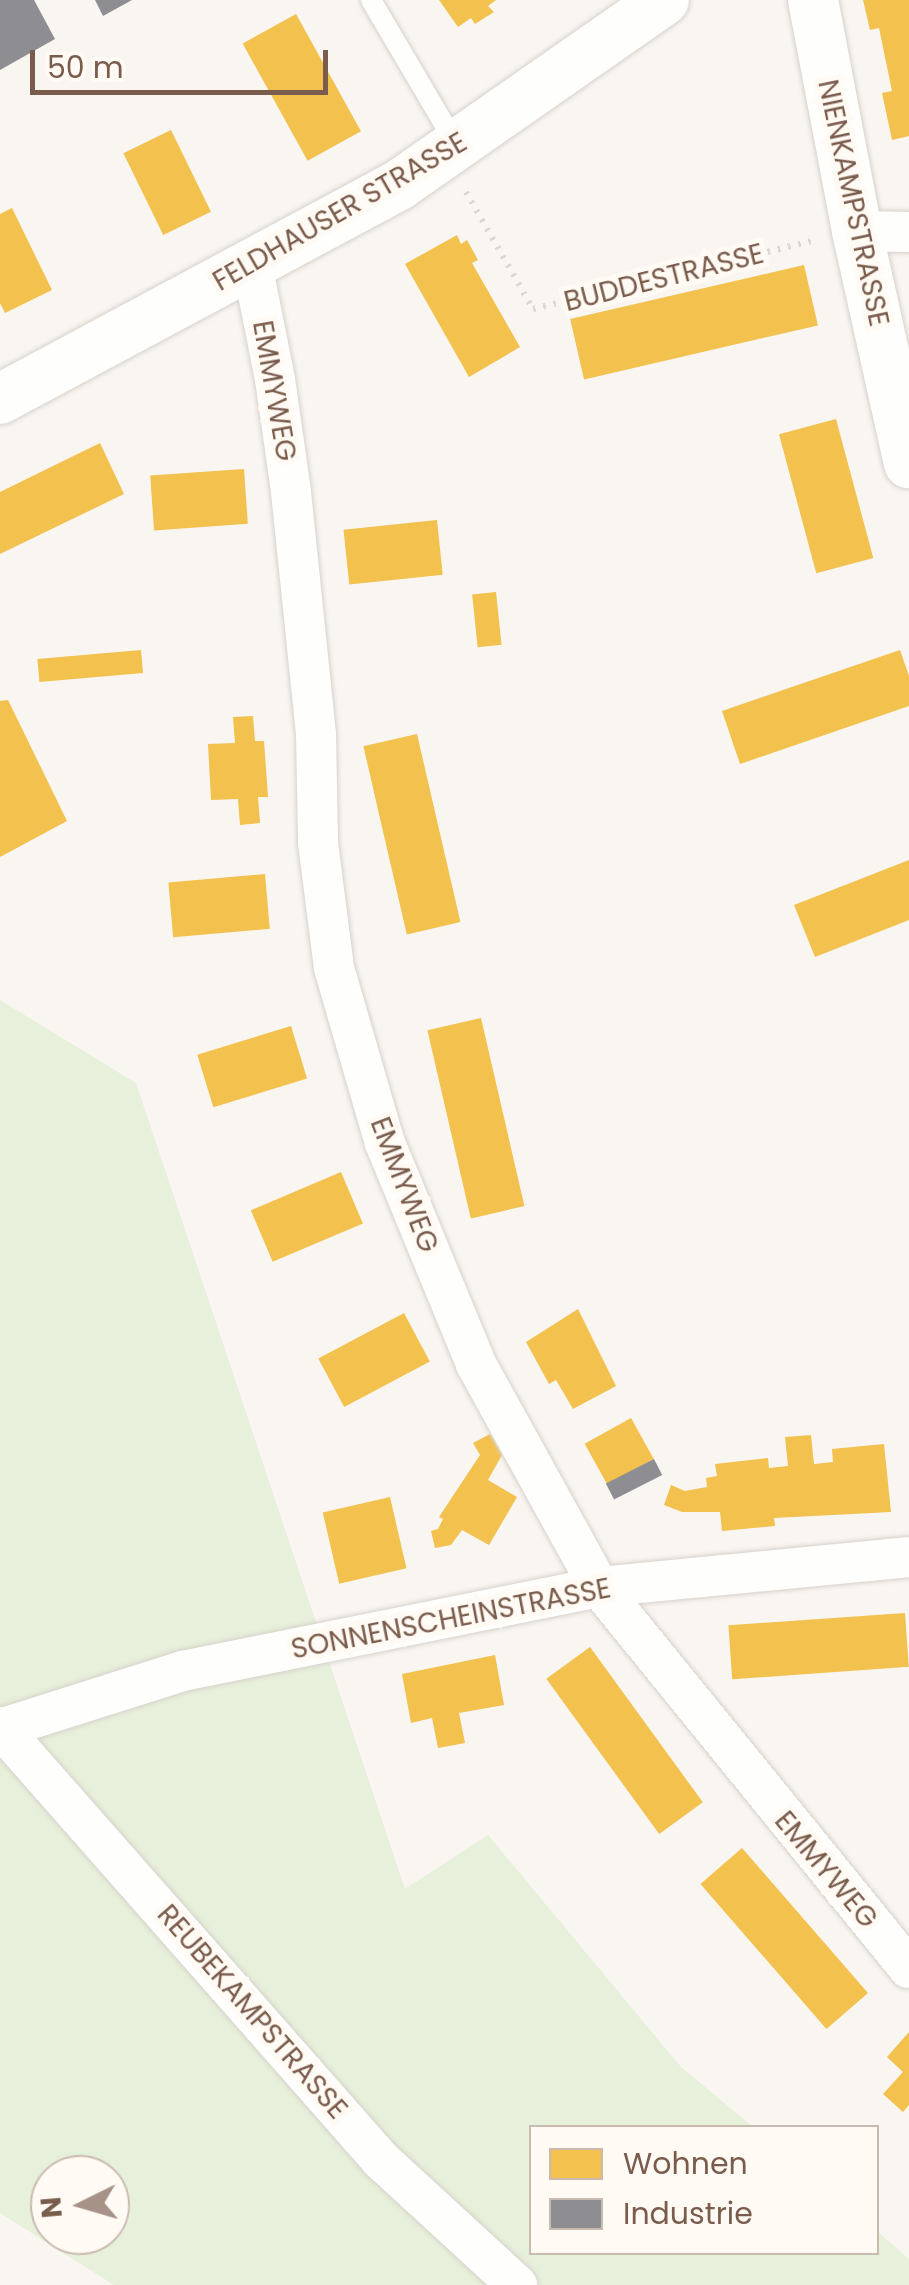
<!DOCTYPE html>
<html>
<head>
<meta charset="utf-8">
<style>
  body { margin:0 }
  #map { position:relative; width:909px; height:2285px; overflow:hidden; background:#f9f5f0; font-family:Poppins,sans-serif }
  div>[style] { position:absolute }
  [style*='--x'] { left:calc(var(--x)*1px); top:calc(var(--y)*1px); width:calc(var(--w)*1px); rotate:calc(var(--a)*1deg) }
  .green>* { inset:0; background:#e7f0db }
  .homes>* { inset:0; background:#f2c14e; transform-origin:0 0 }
  .industry>* { inset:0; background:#8d8d92; transform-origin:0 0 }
  .path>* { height:6px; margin-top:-3px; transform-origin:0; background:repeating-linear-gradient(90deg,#dcd5d0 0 2.5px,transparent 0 10.5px) }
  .roads { filter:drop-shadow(0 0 2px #d7d1cb) drop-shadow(0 0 2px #d7d1cb) }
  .service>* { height:20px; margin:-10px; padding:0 10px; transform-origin:10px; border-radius:10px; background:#fefefd }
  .minor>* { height:40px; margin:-20px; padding:0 20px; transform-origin:20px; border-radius:20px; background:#fefefd }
  .tertiary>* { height:50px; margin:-25px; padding:0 25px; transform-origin:25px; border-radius:25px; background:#fefefd }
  span { translate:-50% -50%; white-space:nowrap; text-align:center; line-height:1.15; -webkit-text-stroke:10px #fffaf3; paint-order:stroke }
  .street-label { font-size:28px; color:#7a5c4d }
  .legend { position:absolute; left:529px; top:2125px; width:350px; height:130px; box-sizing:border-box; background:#fffaf3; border:2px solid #cabbb1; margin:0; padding:12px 18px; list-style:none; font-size:30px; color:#7a5c4d }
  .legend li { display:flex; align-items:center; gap:20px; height:50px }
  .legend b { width:50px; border:2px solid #cabbb1 }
  .north { position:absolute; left:30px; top:2155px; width:100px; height:100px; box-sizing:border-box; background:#fffaf3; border:2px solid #cabbb1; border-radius:50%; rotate:265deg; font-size:28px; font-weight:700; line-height:40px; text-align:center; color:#7a5c4d }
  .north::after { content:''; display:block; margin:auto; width:35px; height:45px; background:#a69286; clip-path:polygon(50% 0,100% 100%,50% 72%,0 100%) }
  .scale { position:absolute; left:30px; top:50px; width:298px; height:45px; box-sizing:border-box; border:5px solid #7a5c4d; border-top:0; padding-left:12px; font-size:30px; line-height:35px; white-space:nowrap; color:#7a5c4d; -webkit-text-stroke:8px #fffaf3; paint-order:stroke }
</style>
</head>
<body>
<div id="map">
  <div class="green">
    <div style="clip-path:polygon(evenodd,0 1000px,136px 1083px,405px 1889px,488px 1835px,681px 2067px,753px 2127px,532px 2128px,532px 2252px,876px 2252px,877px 2231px,909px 2259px,909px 2285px,114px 2285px,0 2213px,0 1000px,50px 2175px,110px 2175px,110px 2235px,50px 2235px,50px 2175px)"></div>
  </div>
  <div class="homes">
    <div style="clip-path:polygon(439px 0,496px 0,488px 6px,494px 12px,475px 24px,471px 18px,458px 27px)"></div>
    <div style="clip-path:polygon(863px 0,909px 0,909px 136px,892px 140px,882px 93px,892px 91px,879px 28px,870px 30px)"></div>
    <div style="left:296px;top:14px;width:134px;height:61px;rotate:61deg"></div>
    <div style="left:171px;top:130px;width:91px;height:53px;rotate:64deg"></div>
    <div style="clip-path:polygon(12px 208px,52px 290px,5px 313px,0 303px,0 214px)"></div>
    <div style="clip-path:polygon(457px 235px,461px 244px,467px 240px,478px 260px,472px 263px,520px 347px,469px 377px,405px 264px)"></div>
    <div style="left:804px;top:265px;width:62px;height:240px;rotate:77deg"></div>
    <div style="left:836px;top:419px;width:144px;height:59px;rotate:75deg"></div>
    <div style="clip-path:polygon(100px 443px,124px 494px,0 554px,0 492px)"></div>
    <div style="left:244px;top:469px;width:55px;height:94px;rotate:86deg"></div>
    <div style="left:437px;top:520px;width:55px;height:94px;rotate:84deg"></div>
    <div style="left:496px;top:592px;width:53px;height:24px;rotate:84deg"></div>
    <div style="left:141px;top:650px;width:23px;height:104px;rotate:85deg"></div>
    <div style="clip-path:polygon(900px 650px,909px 676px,909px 706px,740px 764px,722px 711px)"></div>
    <div style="clip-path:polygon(8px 700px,67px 821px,0 857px,0 701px)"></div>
    <div style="clip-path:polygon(253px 716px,255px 741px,264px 741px,268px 797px,258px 797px,260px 823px,240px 825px,238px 799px,211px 800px,208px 744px,235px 743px,233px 717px)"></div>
    <div style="left:417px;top:734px;width:193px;height:55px;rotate:77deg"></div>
    <div style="clip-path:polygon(909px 860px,909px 920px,815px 957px,794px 905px)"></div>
    <div style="left:265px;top:874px;width:55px;height:97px;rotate:85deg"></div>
    <div style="left:481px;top:1018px;width:193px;height:55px;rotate:77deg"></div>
    <div style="left:291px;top:1026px;width:55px;height:98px;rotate:73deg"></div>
    <div style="left:341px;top:1172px;width:56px;height:98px;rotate:67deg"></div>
    <div style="clip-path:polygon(578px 1309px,616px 1386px,573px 1409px,556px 1380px,549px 1384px,526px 1342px)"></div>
    <div style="left:404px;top:1313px;width:55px;height:97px;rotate:62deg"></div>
    <div style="left:631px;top:1418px;width:47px;height:53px;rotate:61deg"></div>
    <div style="clip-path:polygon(490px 1434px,502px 1455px,488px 1480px,517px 1497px,489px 1545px,462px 1530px,451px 1545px,435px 1548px,431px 1531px,438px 1529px,443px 1519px,439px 1517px,480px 1455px,473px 1443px)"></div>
    <div style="clip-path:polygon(811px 1435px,814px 1464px,833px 1462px,832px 1449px,884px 1444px,891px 1512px,774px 1518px,775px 1526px,722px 1531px,720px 1512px,682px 1512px,664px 1505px,671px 1485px,685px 1491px,707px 1487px,706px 1478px,717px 1476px,715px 1464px,768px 1458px,769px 1468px,788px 1466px,785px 1437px)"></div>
    <div style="left:390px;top:1497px;width:73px;height:69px;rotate:77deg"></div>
    <div style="left:905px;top:1613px;width:54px;height:177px;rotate:86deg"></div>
    <div style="left:590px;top:1647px;width:192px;height:54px;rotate:54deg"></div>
    <div style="clip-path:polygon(495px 1655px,504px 1705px,459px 1713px,465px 1743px,438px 1748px,432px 1718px,411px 1723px,402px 1674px)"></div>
    <div style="left:742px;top:1848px;width:192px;height:55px;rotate:49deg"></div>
    <div style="clip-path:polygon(909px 2032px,909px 2105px,903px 2112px,883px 2094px,903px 2072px,887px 2057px)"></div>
  </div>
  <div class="industry">
    <div style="clip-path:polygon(0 0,34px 0,55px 39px,0 70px)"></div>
    <div style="clip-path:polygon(95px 0,132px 0,103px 16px)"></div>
    <div style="left:654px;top:1459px;width:18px;height:54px;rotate:63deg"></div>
  </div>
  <div class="path">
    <div style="--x:466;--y:192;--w:135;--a:60.2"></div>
    <div style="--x:533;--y:309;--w:292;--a:-13.7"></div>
  </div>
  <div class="roads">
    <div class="service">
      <div style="--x:371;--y:0;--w:169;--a:59.5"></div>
    </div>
    <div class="minor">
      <div style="--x:857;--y:231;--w:52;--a:1.1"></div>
      <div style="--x:252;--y:264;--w:117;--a:78.7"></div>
      <div style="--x:275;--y:379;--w:114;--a:81.9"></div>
      <div style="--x:291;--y:492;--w:244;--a:84.1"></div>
      <div style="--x:316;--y:735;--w:108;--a:88.9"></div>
      <div style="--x:318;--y:843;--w:126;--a:82.7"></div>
      <div style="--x:334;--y:968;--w:182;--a:73.8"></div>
      <div style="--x:385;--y:1143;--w:239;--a:67.6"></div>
      <div style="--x:476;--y:1364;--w:255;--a:61.1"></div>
      <div style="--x:599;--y:1587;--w:491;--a:50.9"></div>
      <div style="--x:0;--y:1727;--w:577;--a:48.66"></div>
      <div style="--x:381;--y:2160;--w:185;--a:42.6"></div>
      <div style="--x:3;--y:1728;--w:189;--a:-17.6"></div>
      <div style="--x:183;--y:1671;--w:424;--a:-11.4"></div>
      <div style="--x:599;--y:1587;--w:311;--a:-5.5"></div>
    </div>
    <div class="tertiary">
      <div style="--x:813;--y:0;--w:235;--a:79.2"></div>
      <div style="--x:857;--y:231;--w:238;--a:77.4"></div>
      <div style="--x:0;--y:399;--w:453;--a:-28.2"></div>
      <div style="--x:399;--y:185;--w:323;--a:-34.9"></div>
    </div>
  </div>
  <div class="street-label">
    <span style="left:853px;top:203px;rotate:78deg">NIENKAMPSTRASSE</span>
    <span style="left:340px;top:212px;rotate:-30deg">FELDHAUSER STRASSE</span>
    <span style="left:664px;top:278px;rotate:-14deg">BUDDESTRASSE</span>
    <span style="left:274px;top:391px;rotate:80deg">EMMYWEG</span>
    <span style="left:404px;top:1185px;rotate:69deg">EMMYWEG</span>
    <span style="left:451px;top:1619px;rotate:-11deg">SONNENSCHEINSTRASSE</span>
    <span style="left:826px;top:1870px;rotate:50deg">EMMYWEG</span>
    <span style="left:252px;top:2012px;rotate:49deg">REUBEKAMPSTRASSE</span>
  </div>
  <ul class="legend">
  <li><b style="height:28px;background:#f2c14e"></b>Wohnen</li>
  <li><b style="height:28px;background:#8d8d92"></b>Industrie</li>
  </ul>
  <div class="north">N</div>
  <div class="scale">50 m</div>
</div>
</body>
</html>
